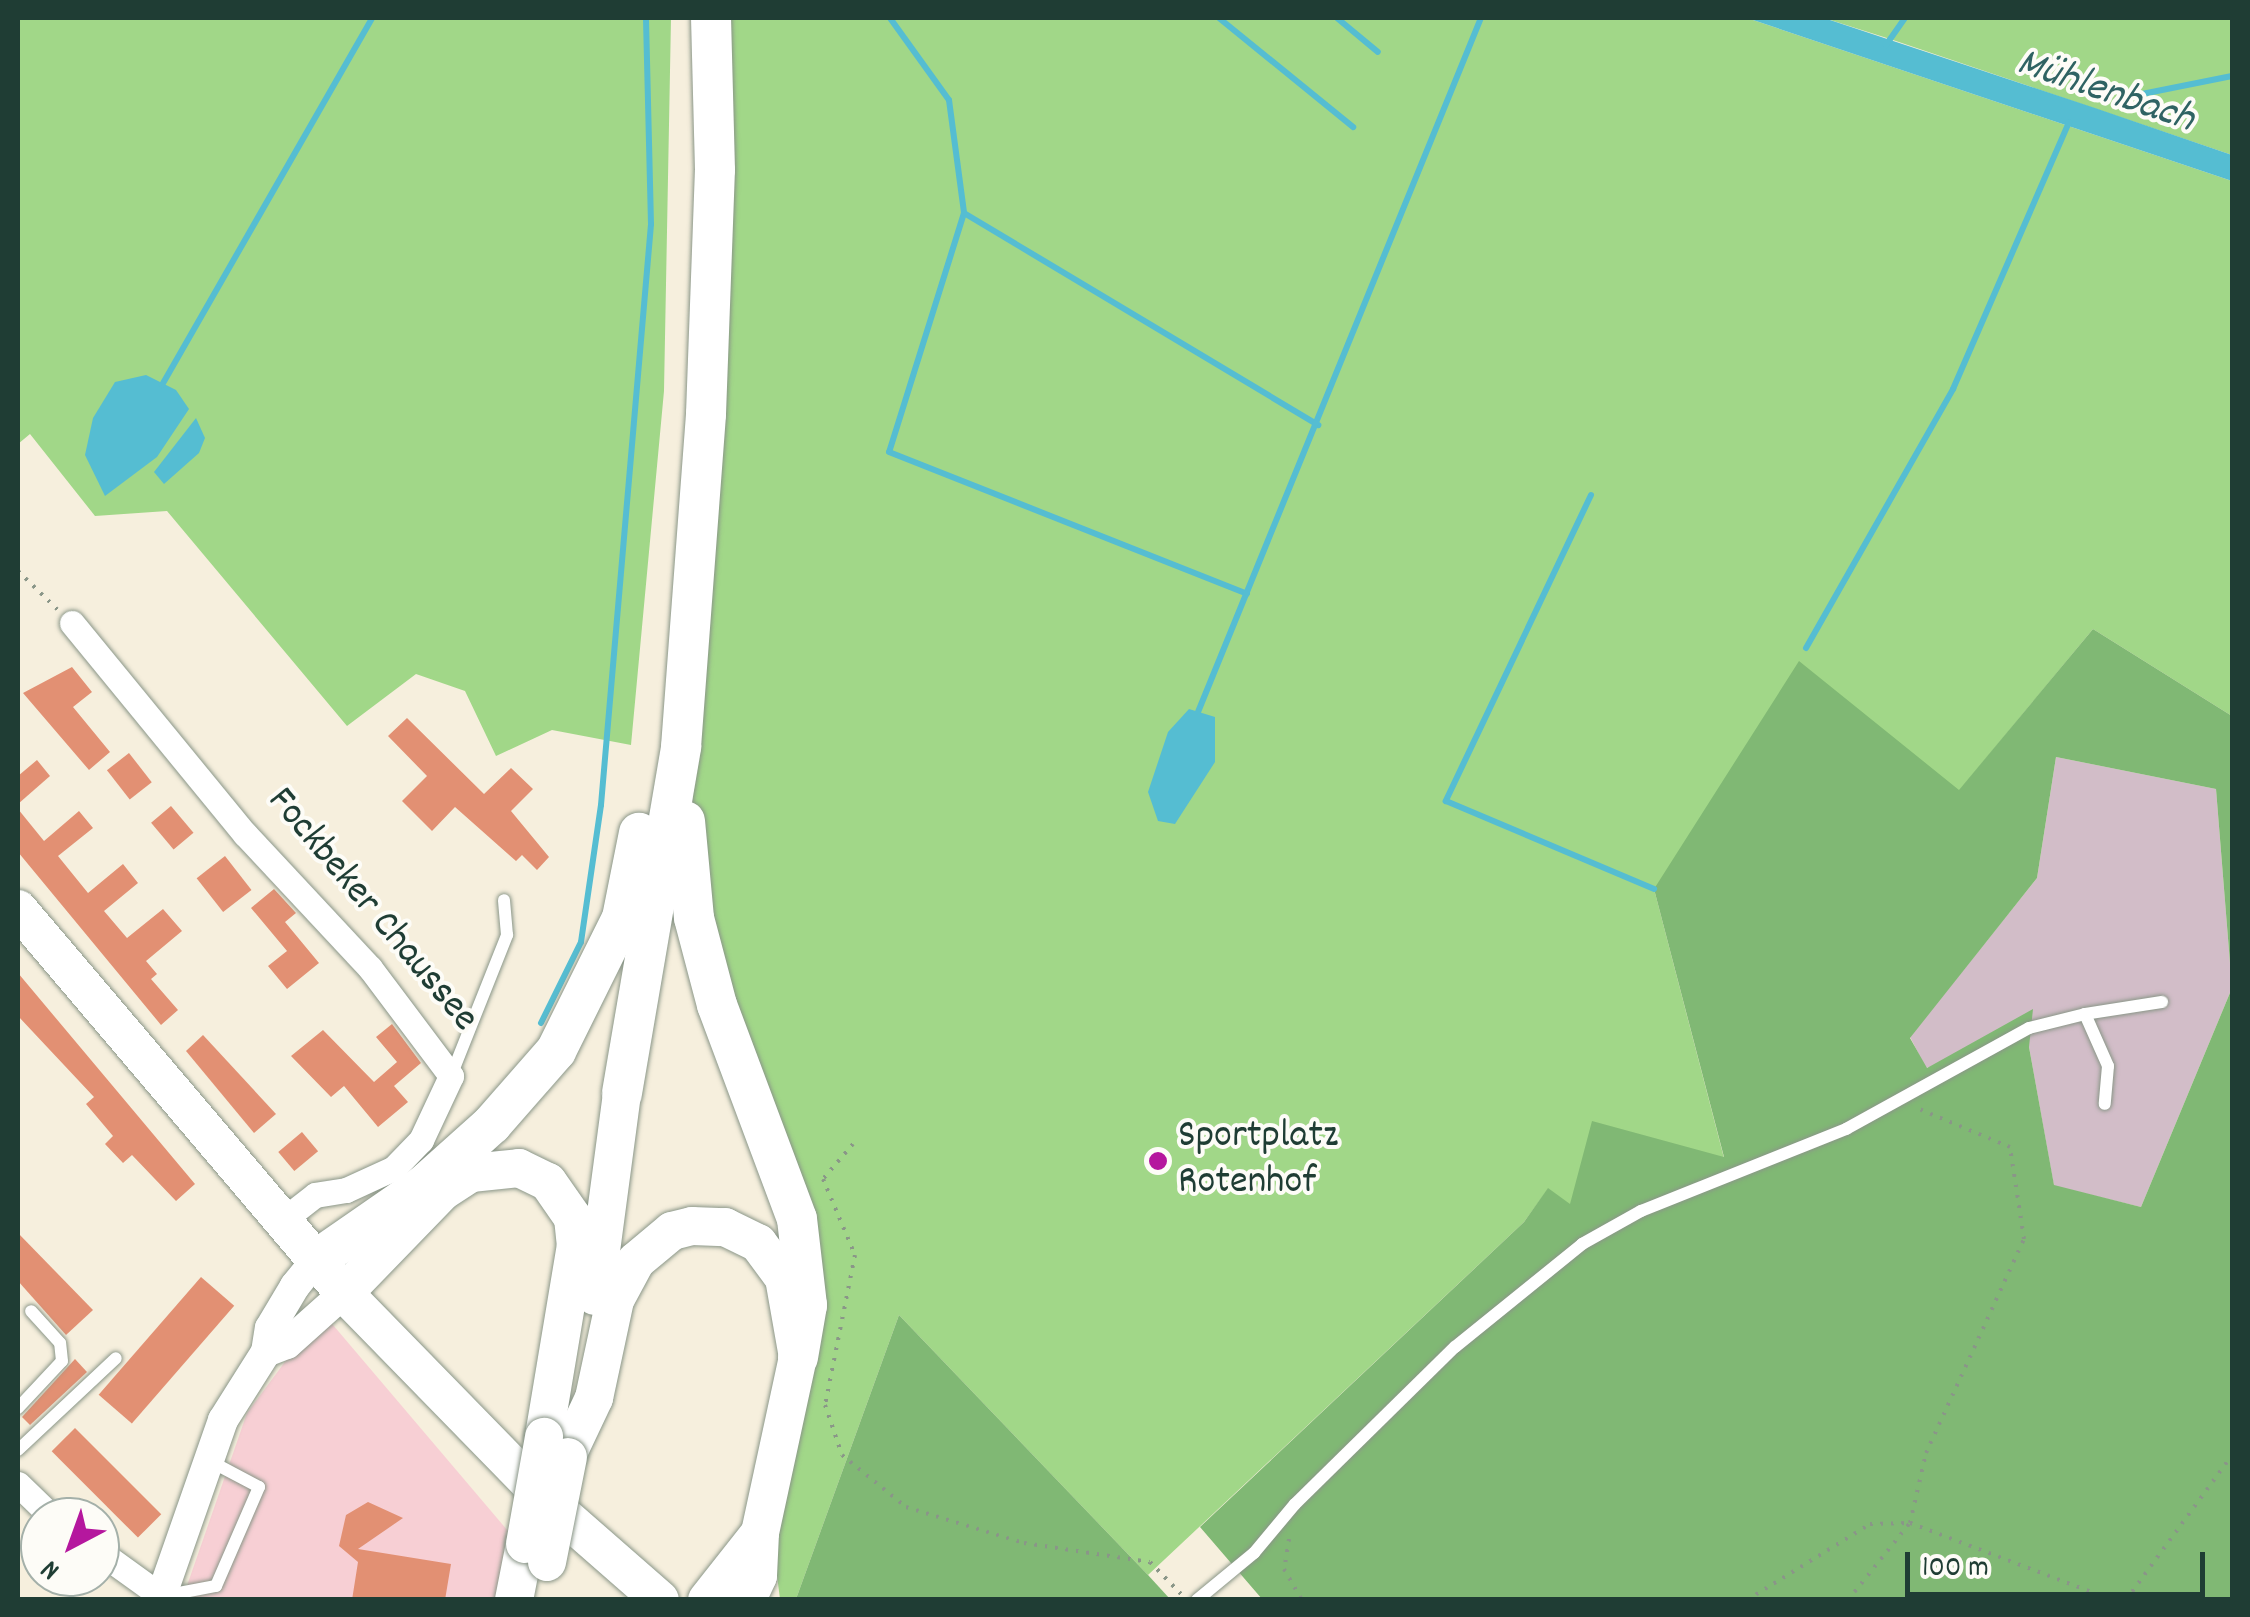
<!DOCTYPE html>
<html>
<head>
<meta charset="utf-8">
<style>
  body { margin:0 }
  #map { position:relative; width:2250px; height:1617px; overflow:hidden; background:#f6efdd; font-family:Dekko,sans-serif }
  div>[style] { position:absolute }
  [style*='--x'] { left:calc(var(--x)*1px); top:calc(var(--y)*1px); width:calc(var(--w)*1px); rotate:calc(var(--a)*1deg) }
  .built>* { inset:0; background:#f7cfd4 }
  .industrial>* { inset:0; background:#d2bdc8 }
  .green>* { inset:0; background:#a1d788 }
  .forest>* { inset:0; background:#80b874 }
  .water>* { inset:0; background:#55bdd2 }
  .stream>* { height:6px; margin:-3px; padding:0 3px; transform-origin:3px; border-radius:3px; background:#55bdd2 }
  .building>* { inset:0; background:#e29073; transform-origin:0 0 }
  .path>* { height:4px; margin-top:-2px; transform-origin:0; background:repeating-linear-gradient(90deg,#8a9688 0 2.5px,transparent 0 10.5px) }
  .roads { filter:drop-shadow(0 0 2px #8a9688) drop-shadow(0 0 2px #8a9688) }
  .service>* { height:12px; margin:-6px; padding:0 6px; transform-origin:6px; border-radius:6px; background:#fff }
  .minor>* { height:25px; margin:-12.5px; padding:0 12.5px; transform-origin:12.5px; border-radius:12.5px; background:#fff }
  .tertiary>* { height:30px; margin:-15px; padding:0 15px; transform-origin:15px; border-radius:15px; background:#fff }
  .primary>* { height:38px; margin:-19px; padding:0 19px; transform-origin:19px; border-radius:19px; background:#fff }
  .trunk>* { height:40px; margin:-20px; padding:0 20px; transform-origin:20px; border-radius:20px; background:#fff }
  .bridges { filter:drop-shadow(0 0 2px #8a9688) drop-shadow(0 0 2px #8a9688) }
  .primary-bridge>* { height:38px; margin:-19px; padding:0 19px; transform-origin:19px; border-radius:19px; background:#fff }
  .dots>* { width:28px; height:28px; translate:-50% -50%; box-sizing:border-box; border:5px solid #fdfcf7; border-radius:50% }
  span { translate:-50% -50%; white-space:nowrap; text-align:center; line-height:1.15; -webkit-text-stroke:8px #fdfcf7; paint-order:stroke }
  .street-label { font-size:40px; color:#1f3d34 }
  .poi-label { font-size:40px; color:#1f3d34 }
  .left { translate:0 -50%; text-align:left }
  .water-label { font-size:42px; color:#2f6363; font-style:italic }
  .frame { position:absolute; inset:0; border:20px solid #1f3d34; pointer-events:none }
  .north { position:absolute; left:20px; top:1497px; width:100px; height:100px; box-sizing:border-box; background:#fdfcf7; border:2px solid #a4b0a9; border-radius:50%; rotate:221deg; font-size:28px; font-weight:700; line-height:40px; text-align:center; color:#1f3d34 }
  .north::after { content:''; display:block; margin:auto; width:35px; height:45px; background:#b5179e; clip-path:polygon(50% 0,100% 100%,50% 72%,0 100%) }
  .scale { position:absolute; left:1905px; top:1552px; width:300px; height:45px; box-sizing:border-box; border:5px solid #1f3d34; border-top:0; padding-left:12px; font-size:30px; line-height:35px; white-space:nowrap; color:#1f3d34; -webkit-text-stroke:8px #fdfcf7; paint-order:stroke }
</style>
</head>
<body>
<div id="map">
  <div class="built">
    <div style="clip-path:polygon(322px 1312px,508px 1531px,495px 1599px,182px 1600px,247px 1413px)"></div>
  </div>
  <div class="industrial">
    <div style="clip-path:polygon(2056px 757px,2216px 789px,2232px 988px,2141px 1207px,2054px 1186px,2029px 1047px,1926px 1068px,1910px 1037px,2037px 878px)"></div>
  </div>
  <div class="green">
    <div style="clip-path:polygon(18px 18px,671px 18px,664px 391px,631px 745px,552px 730px,496px 756px,465px 691px,416px 674px,347px 726px,167px 511px,95px 516px,30px 434px,18px 444px)"></div>
    <div style="clip-path:polygon(719px 18px,1747px 18px,2232px 181px,2232px 716px,2093px 629px,1959px 791px,1654px 889px,1724px 1158px,1569px 1205px,1548px 1189px,1524px 1222px,1148px 1575px,899px 1315px,796px 1599px,780px 1599px,775px 1560px,813px 1317px,724px 1003px,698px 880px,690px 756px)"></div>
    <div style="clip-path:polygon(1824px 18px,2232px 18px,2232px 155px,1890px 39px)"></div>
  </div>
  <div class="forest">
    <div style="clip-path:polygon(evenodd,2093px 629px,2232px 716px,2232px 1599px,1262px 1599px,1200px 1527px,1524px 1222px,1548px 1188px,1570px 1204px,1592px 1121px,1724px 1157px,1654px 889px,1799px 661px,1959px 790px,2093px 629px,2056px 757px,2216px 789px,2232px 988px,2141px 1207px,2054px 1185px,2029px 1047px,2033px 1009px,1927px 1068px,1910px 1038px,2037px 878px,2056px 757px)"></div>
    <div style="clip-path:polygon(899px 1315px,1148px 1575px,1170px 1599px,796px 1599px)"></div>
  </div>
  <div class="water">
    <div style="clip-path:polygon(1747px 18px,1824px 18px,2095px 108px,2232px 155px,2232px 181px)"></div>
    <div style="clip-path:polygon(146px 375px,176px 390px,189px 409px,157px 457px,105px 496px,85px 455px,93px 418px,115px 382px)"></div>
    <div style="clip-path:polygon(196px 418px,205px 438px,199px 453px,164px 484px,154px 472px)"></div>
    <div style="clip-path:polygon(1189px 709px,1215px 717px,1215px 762px,1175px 824px,1158px 821px,1148px 792px,1168px 732px)"></div>
  </div>
  <div class="stream">
    <div style="--x:890;--y:18;--w:101;--a:54.3"></div>
    <div style="--x:949;--y:100;--w:114;--a:82.4"></div>
    <div style="--x:964;--y:213;--w:250;--a:107.4"></div>
    <div style="--x:889;--y:452;--w:385;--a:21.6"></div>
    <div style="--x:1219;--y:18;--w:173;--a:39.1"></div>
    <div style="--x:1337;--y:18;--w:53;--a:39.7"></div>
    <div style="--x:1886;--y:45;--w:33;--a:-55"></div>
    <div style="--x:2127;--y:97;--w:107;--a:-11.3"></div>
    <div style="--x:964;--y:213;--w:413;--a:30.9"></div>
    <div style="--x:162;--y:385;--w:423;--a:-60.2"></div>
    <div style="--x:1591;--y:495;--w:339;--a:115.4"></div>
    <div style="--x:1446;--y:801;--w:226;--a:22.9"></div>
    <div style="--x:1806;--y:648;--w:298;--a:-60.4"></div>
    <div style="--x:1953;--y:389;--w:291;--a:-66.5"></div>
    <div style="--x:1198;--y:712;--w:749;--a:-67.82"></div>
    <div style="--x:541;--y:1023;--w:90;--a:-63.7"></div>
    <div style="--x:581;--y:942;--w:138;--a:-81.7"></div>
    <div style="--x:601;--y:805;--w:583;--a:-85.08"></div>
    <div style="--x:651;--y:224;--w:206;--a:-91.4"></div>
  </div>
  <div class="building">
    <div style="clip-path:polygon(72px 667px,92px 692px,73px 707px,110px 752px,89px 770px,23px 693px)"></div>
    <div style="clip-path:polygon(407px 718px,484px 794px,511px 768px,533px 789px,511px 811px,549px 857px,537px 870px,522px 855px,516px 861px,455px 807px,432px 831px,402px 801px,427px 776px,388px 736px)"></div>
    <div style="left:129px;top:753px;width:37px;height:28px;rotate:52deg"></div>
    <div style="clip-path:polygon(37px 760px,50px 776px,18px 804px,18px 776px)"></div>
    <div style="left:171px;top:806px;width:35px;height:26px;rotate:50deg"></div>
    <div style="clip-path:polygon(18px 809px,44px 841px,79px 811px,93px 828px,58px 856px,88px 893px,123px 864px,138px 883px,104px 911px,127px 938px,163px 909px,182px 931px,146px 961px,157px 974px,151px 979px,178px 1010px,161px 1025px,18px 852px)"></div>
    <div style="left:225px;top:856px;width:43px;height:36px;rotate:52deg"></div>
    <div style="clip-path:polygon(274px 889px,296px 913px,285px 922px,319px 963px,287px 989px,268px 966px,287px 951px,251px 908px)"></div>
    <div style="clip-path:polygon(18px 973px,195px 1184px,176px 1201px,132px 1155px,123px 1163px,105px 1144px,113px 1136px,86px 1104px,94px 1097px,18px 1016px)"></div>
    <div style="clip-path:polygon(392px 1024px,421px 1063px,394px 1086px,408px 1102px,378px 1127px,344px 1086px,331px 1097px,291px 1056px,323px 1030px,374px 1082px,397px 1062px,376px 1037px)"></div>
    <div style="clip-path:polygon(203px 1035px,276px 1114px,254px 1133px,186px 1051px)"></div>
    <div style="left:302px;top:1132px;width:25px;height:31px;rotate:50deg"></div>
    <div style="clip-path:polygon(18px 1233px,93px 1310px,66px 1335px,18px 1281px)"></div>
    <div style="left:201px;top:1277px;width:44px;height:156px;rotate:41deg"></div>
    <div style="clip-path:polygon(75px 1359px,87px 1372px,30px 1425px,22px 1417px)"></div>
    <div style="left:75px;top:1428px;width:122px;height:33px;rotate:45deg"></div>
    <div style="clip-path:polygon(368px 1502px,403px 1518px,358px 1549px,451px 1564px,445px 1600px,352px 1600px,358px 1562px,339px 1546px,346px 1515px)"></div>
  </div>
  <div class="path">
    <div style="--x:18;--y:571;--w:56;--a:44.3"></div>
    <div style="--x:853;--y:1144;--w:46;--a:130.6"></div>
    <div style="--x:823;--y:1179;--w:82;--a:67.2"></div>
    <div style="--x:855;--y:1255;--w:153;--a:101.3"></div>
    <div style="--x:825;--y:1405;--w:53;--a:71.2"></div>
    <div style="--x:842;--y:1455;--w:82;--a:39.1"></div>
    <div style="--x:906;--y:1507;--w:123;--a:17"></div>
    <div style="--x:1024;--y:1543;--w:127;--a:8.6"></div>
    <div style="--x:1150;--y:1562;--w:47;--a:45.9"></div>
    <div style="--x:1289;--y:1539;--w:30;--a:99"></div>
    <div style="--x:1284;--y:1569;--w:36;--a:60"></div>
    <div style="--x:1747;--y:1600;--w:145;--a:-31.7"></div>
    <div style="--x:1870;--y:1524;--w:40;--a:-1.4"></div>
    <div style="--x:1910;--y:1523;--w:72;--a:-77.1"></div>
    <div style="--x:1926;--y:1453;--w:235;--a:-65.4"></div>
    <div style="--x:2024;--y:1239;--w:93;--a:-98.7"></div>
    <div style="--x:2010;--y:1147;--w:99;--a:-157.3"></div>
    <div style="--x:1848;--y:1600;--w:99;--a:-51.2"></div>
    <div style="--x:1910;--y:1523;--w:217;--a:20.8"></div>
    <div style="--x:2126;--y:1600;--w:180;--a:-53.8"></div>
  </div>
  <div class="roads">
    <div class="service">
      <div style="--x:2085;--y:1014;--w:78;--a:-8.9"></div>
      <div style="--x:451;--y:1076;--w:152;--a:-68.3"></div>
      <div style="--x:507;--y:935;--w:35;--a:-95"></div>
      <div style="--x:18;--y:1408;--w:64;--a:-46.9"></div>
      <div style="--x:62;--y:1361;--w:18;--a:-96"></div>
      <div style="--x:60;--y:1343;--w:43;--a:-132.2"></div>
      <div style="--x:18;--y:1450;--w:134;--a:-43.2"></div>
      <div style="--x:163;--y:1596;--w:54;--a:-10.7"></div>
      <div style="--x:216;--y:1586;--w:108;--a:-66.5"></div>
      <div style="--x:259;--y:1487;--w:58;--a:-152.1"></div>
      <div style="--x:1197;--y:1600;--w:74;--a:-39.5"></div>
      <div style="--x:1254;--y:1553;--w:64;--a:-50.1"></div>
      <div style="--x:1295;--y:1504;--w:224;--a:-44.5"></div>
      <div style="--x:1455;--y:1347;--w:164;--a:-39"></div>
      <div style="--x:1582;--y:1244;--w:68;--a:-29.2"></div>
      <div style="--x:1641;--y:1211;--w:221;--a:-21.8"></div>
      <div style="--x:1846;--y:1129;--w:209;--a:-28.9"></div>
      <div style="--x:2029;--y:1028;--w:58;--a:-14"></div>
      <div style="--x:2085;--y:1014;--w:57;--a:66.1"></div>
      <div style="--x:2108;--y:1066;--w:38;--a:95"></div>
    </div>
    <div class="minor">
      <div style="--x:72;--y:623;--w:273;--a:50.7"></div>
      <div style="--x:245;--y:834;--w:183;--a:47"></div>
      <div style="--x:370;--y:968;--w:135;--a:53.1"></div>
      <div style="--x:451;--y:1076;--w:71;--a:115.1"></div>
      <div style="--x:421;--y:1140;--w:39;--a:134"></div>
      <div style="--x:394;--y:1168;--w:53;--a:155.4"></div>
      <div style="--x:346;--y:1190;--w:31;--a:171"></div>
      <div style="--x:315;--y:1195;--w:41;--a:142"></div>
      <div style="--x:18;--y:1484;--w:47;--a:44.1"></div>
      <div style="--x:100;--y:1552;--w:75;--a:35.8"></div>
    </div>
    <div class="tertiary">
      <div style="--x:266;--y:1352;--w:22;--a:-21"></div>
      <div style="--x:287;--y:1344;--w:76;--a:-41.8"></div>
      <div style="--x:160;--y:1600;--w:191;--a:-70.7"></div>
      <div style="--x:223;--y:1420;--w:80;--a:-57.7"></div>
      <div style="--x:266;--y:1352;--w:24;--a:-81"></div>
      <div style="--x:270;--y:1328;--w:49;--a:-59.2"></div>
      <div style="--x:295;--y:1286;--w:33;--a:-51"></div>
    </div>
    <div class="primary">
      <div style="--x:18;--y:909;--w:504;--a:49.67"></div>
      <div style="--x:344;--y:1293;--w:291;--a:45.7"></div>
      <div style="--x:547;--y:1501;--w:150;--a:41.2"></div>
      <div style="--x:344;--y:1293;--w:142;--a:-45.9"></div>
      <div style="--x:443;--y:1191;--w:33;--a:-33"></div>
      <div style="--x:471;--y:1173;--w:48;--a:-5.9"></div>
      <div style="--x:519;--y:1168;--w:32;--a:26"></div>
      <div style="--x:548;--y:1182;--w:44;--a:55.2"></div>
      <div style="--x:573;--y:1218;--w:27;--a:84"></div>
      <div style="--x:576;--y:1245;--w:195;--a:99.5"></div>
      <div style="--x:595;--y:1296;--w:205;--a:-82.4"></div>
      <div style="--x:569;--y:1451;--w:59;--a:-64.7"></div>
      <div style="--x:594;--y:1398;--w:100;--a:-77.9"></div>
      <div style="--x:615;--y:1300;--w:44;--a:-61.7"></div>
      <div style="--x:636;--y:1261;--w:47;--a:-39.8"></div>
      <div style="--x:672;--y:1231;--w:21;--a:-14"></div>
      <div style="--x:692;--y:1226;--w:33;--a:2"></div>
      <div style="--x:725;--y:1227;--w:37;--a:26"></div>
      <div style="--x:758;--y:1243;--w:44;--a:53.4"></div>
      <div style="--x:784;--y:1278;--w:80;--a:80"></div>
      <div style="--x:798;--y:1357;--w:180;--a:102.2"></div>
      <div style="--x:760;--y:1533;--w:43;--a:92.7"></div>
      <div style="--x:758;--y:1576;--w:26;--a:115"></div>
      <div style="--x:514;--y:1600;--w:57;--a:-78.9"></div>
      <div style="--x:707;--y:1600;--w:85;--a:-51.7"></div>
    </div>
    <div class="trunk">
      <div style="--x:685;--y:821;--w:97;--a:84.7"></div>
      <div style="--x:694;--y:918;--w:90;--a:75.2"></div>
      <div style="--x:717;--y:1005;--w:228;--a:69.5"></div>
      <div style="--x:797;--y:1219;--w:87;--a:83.4"></div>
      <div style="--x:807;--y:1305;--w:53;--a:99.8"></div>
      <div style="--x:622;--y:1093;--w:351;--a:-80.3"></div>
      <div style="--x:681;--y:747;--w:334;--a:-85.7"></div>
      <div style="--x:706;--y:414;--w:244;--a:-87.9"></div>
      <div style="--x:715;--y:170;--w:152;--a:-91.5"></div>
      <div style="--x:316;--y:1260;--w:130;--a:-34.7"></div>
      <div style="--x:423;--y:1186;--w:93;--a:-41.9"></div>
      <div style="--x:492;--y:1124;--w:97;--a:-48.8"></div>
      <div style="--x:556;--y:1051;--w:148;--a:-63.6"></div>
      <div style="--x:622;--y:918;--w:87;--a:-78.7"></div>
    </div>
  </div>
  <div class="bridges">
    <div class="primary-bridge">
      <div style="--x:525;--y:1544;--w:109;--a:-79.9"></div>
      <div style="--x:547;--y:1562;--w:107;--a:-78.7"></div>
    </div>
  </div>
  <div class="dots">
    <div style="left:1158px;top:1161px;background:#b5179e"></div>
  </div>
  <div class="street-label">
    <span style="left:371px;top:911px;rotate:50deg">Fockbeker Chaussee</span>
  </div>
  <div class="poi-label">
    <span class="left" style="left:1178px;top:1161px">Sportplatz<br>Rotenhof</span>
  </div>
  <div class="water-label">
    <span style="left:2105px;top:93px;rotate:19deg">Mühlenbach</span>
  </div>
  <div class="frame"></div>
  <div class="north">N</div>
  <div class="scale">100 m</div>
</div>
</body>
</html>
